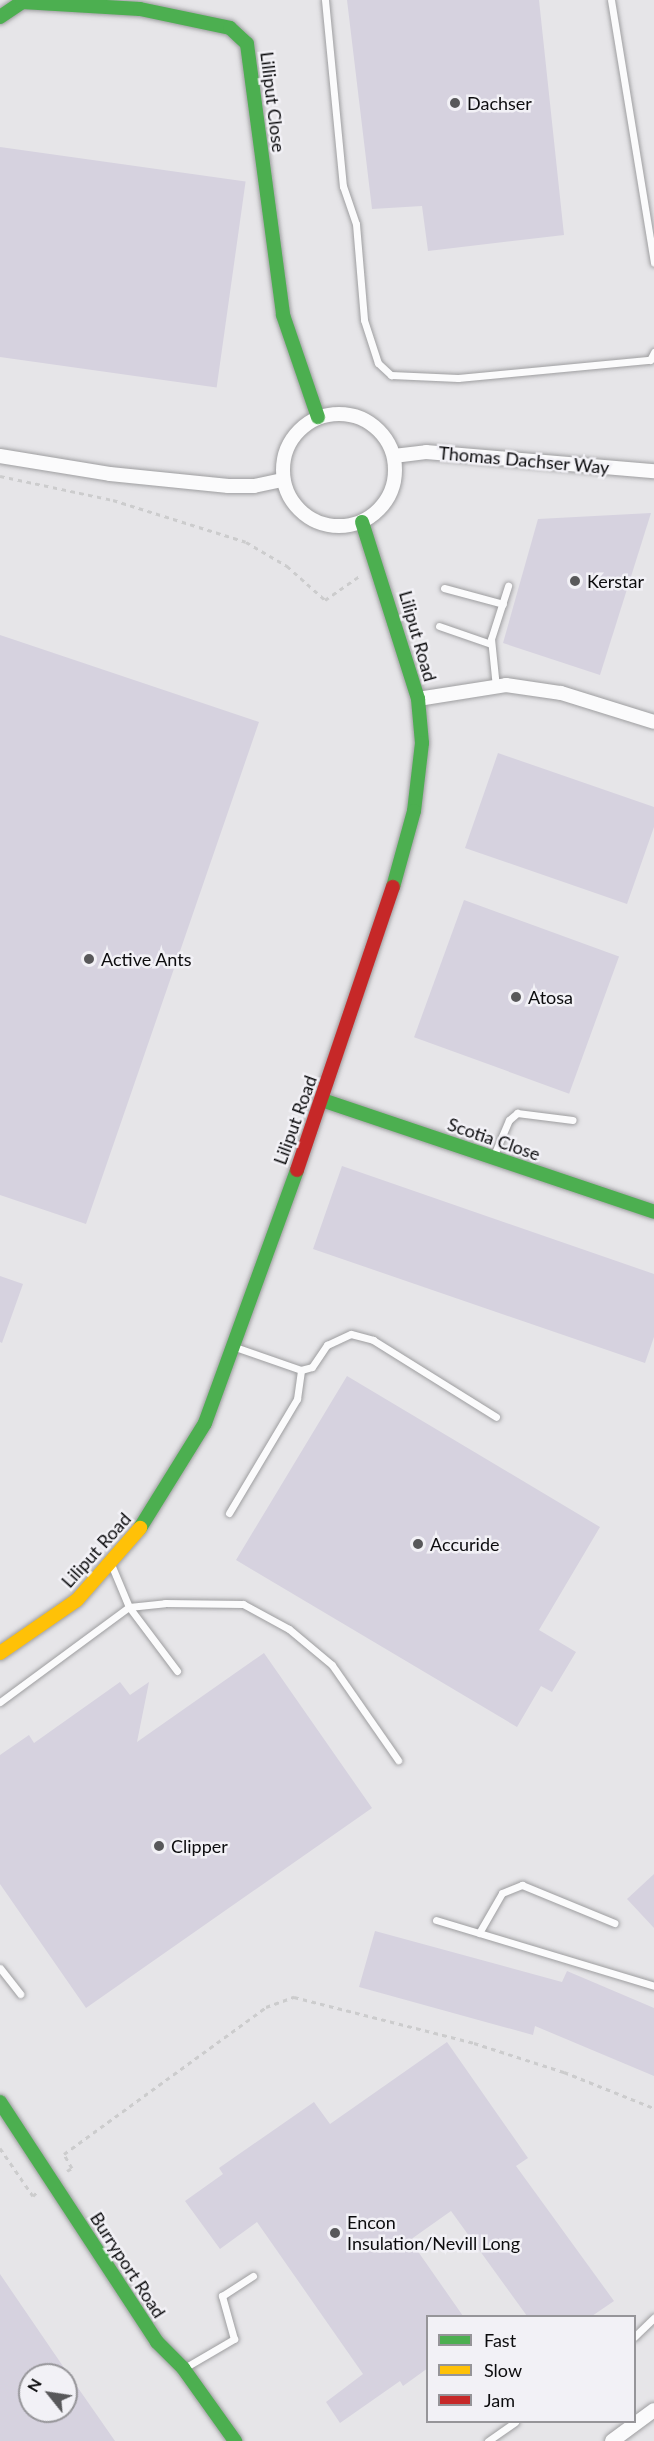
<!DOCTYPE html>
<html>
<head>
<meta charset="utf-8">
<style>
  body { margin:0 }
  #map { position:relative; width:654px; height:2441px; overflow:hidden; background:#e6e5e8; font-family:Lato,sans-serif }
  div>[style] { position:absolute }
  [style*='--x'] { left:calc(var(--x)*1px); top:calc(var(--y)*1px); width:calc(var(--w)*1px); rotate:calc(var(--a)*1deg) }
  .building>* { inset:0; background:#d6d2df; transform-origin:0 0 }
  .path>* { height:3px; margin-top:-1.5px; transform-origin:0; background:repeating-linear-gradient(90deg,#cccccd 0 4.5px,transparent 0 9px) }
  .roads { filter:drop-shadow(0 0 2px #9e9ea0) drop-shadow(0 0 2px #9e9ea0) }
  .lane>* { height:7px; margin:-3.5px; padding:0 3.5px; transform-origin:3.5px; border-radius:3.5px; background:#fbfbfc }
  .street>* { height:14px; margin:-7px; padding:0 7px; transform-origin:7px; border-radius:7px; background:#fbfbfc }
  .street>.ring { margin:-7px; padding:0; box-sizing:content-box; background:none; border:14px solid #fbfbfc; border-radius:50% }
  .fast>* { height:14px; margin:-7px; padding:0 7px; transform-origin:7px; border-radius:7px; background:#4caf50 }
  .slow>* { height:14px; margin:-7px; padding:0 7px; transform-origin:7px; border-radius:7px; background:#ffc107 }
  .jam>* { height:14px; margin:-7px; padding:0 7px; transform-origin:7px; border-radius:7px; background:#c62828 }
  .dots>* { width:16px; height:16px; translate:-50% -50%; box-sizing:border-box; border:3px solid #f2f1f6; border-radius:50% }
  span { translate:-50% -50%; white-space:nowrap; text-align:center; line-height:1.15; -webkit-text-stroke:5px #f2f1f6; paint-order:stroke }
  .street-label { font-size:18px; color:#0c0c0e }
  .poi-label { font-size:18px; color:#0c0c0e }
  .left { translate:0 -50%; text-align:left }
  .legend { position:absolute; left:426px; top:2315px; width:210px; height:108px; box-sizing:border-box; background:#f2f1f6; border:2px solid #969599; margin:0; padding:8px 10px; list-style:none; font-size:18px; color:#0c0c0e }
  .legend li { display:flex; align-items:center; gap:12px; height:30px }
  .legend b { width:30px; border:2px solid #969599 }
  .north { position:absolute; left:18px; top:2363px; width:60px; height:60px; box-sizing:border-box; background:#f2f1f6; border:2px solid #969599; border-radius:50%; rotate:300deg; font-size:16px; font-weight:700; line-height:24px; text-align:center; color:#0c0c0e }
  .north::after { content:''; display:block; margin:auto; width:21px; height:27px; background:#58585a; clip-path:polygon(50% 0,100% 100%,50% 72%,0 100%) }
</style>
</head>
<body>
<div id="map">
  <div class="building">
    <div style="clip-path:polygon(347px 0,539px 0,564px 235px,428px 251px,422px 206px,372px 209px)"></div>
    <div style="left:0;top:147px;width:248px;height:208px;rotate:8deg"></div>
    <div style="clip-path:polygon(651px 513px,600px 675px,503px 643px,538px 519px)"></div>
    <div style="clip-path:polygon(0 635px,259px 722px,86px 1224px,0 1195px)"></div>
    <div style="clip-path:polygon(498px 753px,654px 807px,654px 827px,627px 904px,465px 848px)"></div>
    <div style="left:464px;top:900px;width:165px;height:146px;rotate:20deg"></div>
    <div style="clip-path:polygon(342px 1166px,654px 1274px,654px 1337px,645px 1363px,313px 1249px)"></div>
    <div style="clip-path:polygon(0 1276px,23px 1284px,2px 1343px,0 1342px)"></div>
    <div style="clip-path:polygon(347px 1376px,600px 1527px,539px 1630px,576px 1652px,552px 1692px,541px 1686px,517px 1727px,236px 1560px)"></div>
    <div style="clip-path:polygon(264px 1653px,372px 1808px,86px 2008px,0 1884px,0 1755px,29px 1735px,34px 1743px,120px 1682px,130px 1695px,149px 1682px,137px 1742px)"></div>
    <div style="clip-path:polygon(654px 1874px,654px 1928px,627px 1899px)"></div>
    <div style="clip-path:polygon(375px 1931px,562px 1982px,567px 1971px,654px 2008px,654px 2076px,535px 2026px,533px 2035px,359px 1987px)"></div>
    <div style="clip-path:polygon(447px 2042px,528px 2158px,516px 2166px,614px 2301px,592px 2316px,527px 2316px,451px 2211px,410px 2240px,463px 2316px,428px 2316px,428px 2368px,403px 2386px,400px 2381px,340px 2423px,326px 2402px,363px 2374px,257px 2222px,220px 2249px,185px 2201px,223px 2174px,219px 2168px,314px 2102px,330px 2124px)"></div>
    <div style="clip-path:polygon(evenodd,0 2274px,69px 2375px,115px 2441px,0 2441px,0 2274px,30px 2375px,66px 2375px,66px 2411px,30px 2411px,30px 2375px)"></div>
  </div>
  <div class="path">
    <div style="--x:0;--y:476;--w:116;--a:12"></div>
    <div style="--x:113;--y:500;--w:139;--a:17.5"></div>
    <div style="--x:246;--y:542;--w:48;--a:30.3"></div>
    <div style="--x:287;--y:566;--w:51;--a:41.8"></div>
    <div style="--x:325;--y:600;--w:44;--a:-34.8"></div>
    <div style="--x:0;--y:2148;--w:58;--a:55.5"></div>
    <div style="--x:33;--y:2196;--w:6;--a:-45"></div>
    <div style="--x:67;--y:2171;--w:6;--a:-31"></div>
    <div style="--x:72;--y:2168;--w:16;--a:-120"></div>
    <div style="--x:64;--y:2154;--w:250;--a:-36"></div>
    <div style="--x:266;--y:2007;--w:30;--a:-20"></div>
    <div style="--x:294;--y:1997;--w:186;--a:14.3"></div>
    <div style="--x:474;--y:2043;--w:95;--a:17.9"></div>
    <div style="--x:564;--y:2072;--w:97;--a:21.8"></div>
  </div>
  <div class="roads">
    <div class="lane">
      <div style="--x:325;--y:0;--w:187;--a:84.5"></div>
      <div style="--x:343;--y:186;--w:40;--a:71.1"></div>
      <div style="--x:356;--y:224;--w:96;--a:85.2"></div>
      <div style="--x:364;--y:320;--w:45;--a:72"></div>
      <div style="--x:378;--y:363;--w:18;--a:43"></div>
      <div style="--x:391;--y:375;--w:67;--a:2.6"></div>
      <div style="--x:458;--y:378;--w:193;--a:-5.4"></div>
      <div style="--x:650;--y:360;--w:9;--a:-63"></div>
      <div style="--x:611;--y:0;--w:266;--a:80.7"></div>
      <div style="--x:444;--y:588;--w:61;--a:15.2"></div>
      <div style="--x:439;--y:626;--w:55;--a:19.1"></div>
      <div style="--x:496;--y:687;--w:48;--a:-95.9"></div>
      <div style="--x:491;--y:639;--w:56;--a:-72.2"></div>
      <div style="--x:494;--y:1155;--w:38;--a:-67"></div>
      <div style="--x:509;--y:1120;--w:11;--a:-41"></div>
      <div style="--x:517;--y:1113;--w:56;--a:7.1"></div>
      <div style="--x:235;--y:1347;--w:70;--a:19.2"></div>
      <div style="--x:301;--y:1370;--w:11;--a:-15"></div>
      <div style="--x:312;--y:1367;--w:27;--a:-56"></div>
      <div style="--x:327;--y:1345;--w:26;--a:-25"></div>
      <div style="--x:351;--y:1334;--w:23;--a:15"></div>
      <div style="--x:373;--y:1340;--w:145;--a:32"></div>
      <div style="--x:229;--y:1513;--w:133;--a:-59.2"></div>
      <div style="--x:297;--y:1399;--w:29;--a:-82"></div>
      <div style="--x:111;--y:1564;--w:47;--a:67.3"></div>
      <div style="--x:129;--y:1607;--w:80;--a:53.1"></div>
      <div style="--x:0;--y:1702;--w:160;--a:-36.4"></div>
      <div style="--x:129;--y:1607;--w:36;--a:-6"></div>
      <div style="--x:165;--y:1603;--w:78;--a:0.7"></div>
      <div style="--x:243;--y:1604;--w:52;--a:28.5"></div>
      <div style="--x:289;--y:1629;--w:56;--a:39.9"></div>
      <div style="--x:332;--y:1665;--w:116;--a:55.2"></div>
      <div style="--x:436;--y:1920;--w:228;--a:16.8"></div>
      <div style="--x:479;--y:1933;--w:46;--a:-60.1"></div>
      <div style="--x:502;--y:1893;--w:22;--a:-22"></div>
      <div style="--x:522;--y:1885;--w:100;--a:22.4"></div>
      <div style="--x:0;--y:1968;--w:33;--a:52"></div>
      <div style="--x:634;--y:2337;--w:28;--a:-44"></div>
      <div style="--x:186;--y:2367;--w:56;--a:-30.3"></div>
      <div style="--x:234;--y:2339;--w:45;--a:-105.6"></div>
      <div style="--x:222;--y:2296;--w:37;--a:-33"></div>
      <div style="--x:488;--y:2441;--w:33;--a:-35"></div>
    </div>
    <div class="street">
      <div class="ring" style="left:283px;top:414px;width:98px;height:98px"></div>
      <div style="--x:0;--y:456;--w:111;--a:9.3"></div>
      <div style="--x:110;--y:474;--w:119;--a:5.8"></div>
      <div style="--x:228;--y:486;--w:26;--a:0"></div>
      <div style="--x:254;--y:486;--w:30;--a:-12"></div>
      <div style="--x:394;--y:456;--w:32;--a:-7"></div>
      <div style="--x:426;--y:452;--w:229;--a:4.8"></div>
      <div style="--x:418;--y:699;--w:89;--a:-9"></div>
      <div style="--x:506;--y:685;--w:56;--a:8.3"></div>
      <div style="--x:561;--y:693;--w:97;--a:17.3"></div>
      <div style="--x:612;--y:2441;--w:52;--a:-36.4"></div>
    </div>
    <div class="fast">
      <div style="--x:0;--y:17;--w:27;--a:-34"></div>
      <div style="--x:22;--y:2;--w:118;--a:3.4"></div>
      <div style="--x:140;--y:9;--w:92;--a:11.9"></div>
      <div style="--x:230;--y:28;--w:23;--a:43"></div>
      <div style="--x:247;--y:44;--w:273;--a:82.4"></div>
      <div style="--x:283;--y:315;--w:108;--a:71.1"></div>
      <div style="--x:362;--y:522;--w:186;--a:72.4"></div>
      <div style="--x:418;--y:699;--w:44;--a:84.8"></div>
      <div style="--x:422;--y:743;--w:68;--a:96.7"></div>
      <div style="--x:414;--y:811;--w:79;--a:105.4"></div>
      <div style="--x:322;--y:1100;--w:350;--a:18.6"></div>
      <div style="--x:140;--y:1528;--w:123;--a:-58.2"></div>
      <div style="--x:205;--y:1423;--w:269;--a:-70"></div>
      <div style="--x:0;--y:2102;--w:287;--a:56.8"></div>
      <div style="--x:157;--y:2342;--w:37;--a:45"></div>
      <div style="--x:183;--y:2368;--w:90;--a:54.5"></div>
    </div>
    <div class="slow">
      <div style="--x:0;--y:1653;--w:93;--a:-34.5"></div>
      <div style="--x:77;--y:1600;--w:96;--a:-48.8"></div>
    </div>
    <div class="jam">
      <div style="--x:297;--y:1170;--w:299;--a:-71.3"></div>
    </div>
  </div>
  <div class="dots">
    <div style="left:455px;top:103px;background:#58585a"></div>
    <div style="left:575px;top:581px;background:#58585a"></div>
    <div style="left:89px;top:959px;background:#58585a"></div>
    <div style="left:516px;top:997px;background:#58585a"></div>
    <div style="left:418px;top:1544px;background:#58585a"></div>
    <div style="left:159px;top:1846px;background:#58585a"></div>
    <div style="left:335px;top:2233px;background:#58585a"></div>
  </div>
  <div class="street-label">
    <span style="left:273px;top:102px;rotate:83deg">Lilliput Close</span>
    <span style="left:524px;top:460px;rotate:5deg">Thomas Dachser Way</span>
    <span style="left:418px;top:636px;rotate:74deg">Liliput Road</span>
    <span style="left:295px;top:1120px;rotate:-70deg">Liliput Road</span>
    <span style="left:494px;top:1139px;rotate:19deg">Scotia Close</span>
    <span style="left:96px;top:1550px;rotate:-48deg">Liliput Road</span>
    <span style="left:128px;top:2265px;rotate:57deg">Burryport Road</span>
  </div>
  <div class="poi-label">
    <span class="left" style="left:467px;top:103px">Dachser</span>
    <span class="left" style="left:587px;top:581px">Kerstar</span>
    <span class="left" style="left:101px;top:959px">Active Ants</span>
    <span class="left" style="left:528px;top:997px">Atosa</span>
    <span class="left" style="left:430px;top:1544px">Accuride</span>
    <span class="left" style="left:171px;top:1846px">Clipper</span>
    <span class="left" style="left:347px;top:2233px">Encon<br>Insulation/Nevill Long</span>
  </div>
  <ul class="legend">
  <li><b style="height:8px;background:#4caf50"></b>Fast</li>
  <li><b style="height:8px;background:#ffc107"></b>Slow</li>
  <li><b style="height:8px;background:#c62828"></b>Jam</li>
  </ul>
  <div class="north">N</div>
</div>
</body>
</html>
